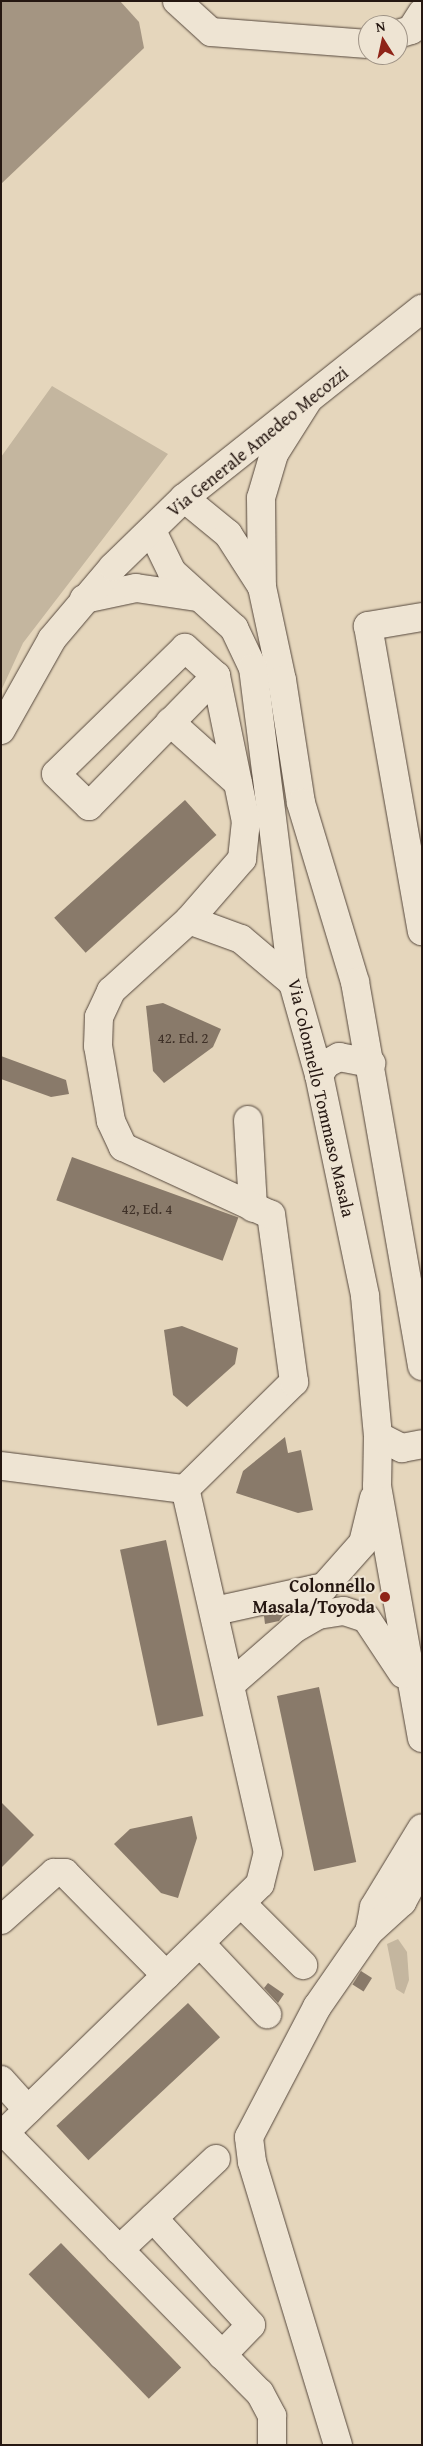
<!DOCTYPE html>
<html>
<head>
<meta charset="utf-8">
<style>
  body { margin:0 }
  #map { position:relative; width:423px; height:2446px; overflow:hidden; background:#e5d6bc; font-family:"Gentium Book Plus",serif }
  div>[style] { position:absolute }
  [style*='--x'] { left:calc(var(--x)*1px); top:calc(var(--y)*1px); width:calc(var(--w)*1px); rotate:calc(var(--a)*1deg) }
  .green>* { inset:0; background:#c4b69f }
  .water>* { inset:0; background:#a49582 }
  .building>* { inset:0; background:#897a6a; transform-origin:0 0 }
  .roads { filter:drop-shadow(0 0 1px #55473c) drop-shadow(0 0 1px #55473c) }
  .minor>* { height:28px; margin:-14px; padding:0 14px; transform-origin:14px; border-radius:14px; background:#eee4d3 }
  .dots>* { width:14px; height:14px; translate:-50% -50%; box-sizing:border-box; border:2px solid #eee4d3; border-radius:50% }
  span { translate:-50% -50%; white-space:nowrap; text-align:center; line-height:1.15; -webkit-text-stroke:4px #eee4d3; paint-order:stroke }
  .number-label { font-size:15px; color:#3e3027 }
  .number-label span { -webkit-text-stroke-width:0 }
  .street-label { font-size:18px; color:#251711 }
  .poi-label { font-size:18px; color:#251711; font-weight:700 }
  .right { translate:-100% -50%; text-align:right }
  .frame { position:absolute; inset:0; border:2px solid #251711; pointer-events:none }
  .north { position:absolute; left:358px; top:15px; width:50px; height:50px; box-sizing:border-box; background:#eee4d3; border:1px solid #9e9285; border-radius:50%; rotate:350deg; font-size:14px; font-weight:700; line-height:20px; text-align:center; color:#251711 }
  .north::after { content:''; display:block; margin:auto; width:18px; height:22px; background:#8f2418; clip-path:polygon(50% 0,100% 100%,50% 72%,0 100%) }
</style>
</head>
<body>
<div id="map">
  <div class="green">
    <div style="clip-path:polygon(52px 386px,168px 454px,23px 643px,1px 691px,1px 457px)"></div>
    <div style="clip-path:polygon(398px 1939px,407px 1952px,409px 1980px,404px 1994px,396px 1989px,387px 1944px)"></div>
  </div>
  <div class="water">
    <div style="clip-path:polygon(1px 1px,120px 1px,139px 22px,144px 48px,1px 184px)"></div>
  </div>
  <div class="building">
    <div style="left:185px;top:800px;width:47px;height:176px;rotate:48deg"></div>
    <div style="clip-path:polygon(163px 1003px,221px 1029px,213px 1047px,164px 1083px,153px 1071px,146px 1006px)"></div>
    <div style="clip-path:polygon(1px 1056px,66px 1080px,69px 1094px,51px 1097px,1px 1079px)"></div>
    <div style="left:72px;top:1157px;width:177px;height:46px;rotate:20deg"></div>
    <div style="clip-path:polygon(182px 1326px,238px 1348px,235px 1364px,187px 1407px,173px 1395px,164px 1330px)"></div>
    <div style="clip-path:polygon(285px 1437px,288px 1453px,301px 1450px,313px 1510px,298px 1513px,236px 1493px,243px 1471px)"></div>
    <div style="left:166px;top:1540px;width:180px;height:47px;rotate:78deg"></div>
    <div style="clip-path:polygon(285px 1612px,279px 1621px,265px 1624px,264px 1616px)"></div>
    <div style="left:319px;top:1687px;width:179px;height:43px;rotate:78deg"></div>
    <div style="clip-path:polygon(1px 1802px,34px 1835px,1px 1868px)"></div>
    <div style="clip-path:polygon(192px 1816px,197px 1838px,178px 1898px,161px 1893px,114px 1844px,130px 1829px)"></div>
    <div style="left:361px;top:1971px;width:13px;height:16px;rotate:32deg"></div>
    <div style="clip-path:polygon(268px 1983px,284px 1994px,278px 2003px,264px 1988px)"></div>
    <div style="left:188px;top:2003px;width:47px;height:180px;rotate:47deg"></div>
    <div style="left:61px;top:2243px;width:173px;height:45px;rotate:46deg"></div>
  </div>
  <div class="roads">
    <div class="minor">
      <div style="--x:177;--y:1;--w:46;--a:42.4"></div>
      <div style="--x:211;--y:32;--w:157;--a:4.4"></div>
      <div style="--x:398;--y:34;--w:14;--a:-17"></div>
      <div style="--x:411;--y:30;--w:20;--a:-57"></div>
      <div style="--x:308;--y:400;--w:64;--a:122.2"></div>
      <div style="--x:274;--y:454;--w:46;--a:106.5"></div>
      <div style="--x:261;--y:498;--w:89;--a:89.4"></div>
      <div style="--x:262;--y:587;--w:95;--a:77.9"></div>
      <div style="--x:282;--y:680;--w:124;--a:81.2"></div>
      <div style="--x:301;--y:803;--w:187;--a:73.2"></div>
      <div style="--x:355;--y:982;--w:390;--a:80.1"></div>
      <div style="--x:184;--y:498;--w:57;--a:39.3"></div>
      <div style="--x:228;--y:534;--w:63;--a:57.3"></div>
      <div style="--x:152;--y:531;--w:46;--a:64"></div>
      <div style="--x:172;--y:572;--w:84;--a:42.1"></div>
      <div style="--x:234;--y:628;--w:44;--a:64.6"></div>
      <div style="--x:253;--y:668;--w:318;--a:82.8"></div>
      <div style="--x:293;--y:983;--w:96;--a:74.2"></div>
      <div style="--x:319;--y:1075;--w:226;--a:78.2"></div>
      <div style="--x:365;--y:1296;--w:141;--a:84.7"></div>
      <div style="--x:378;--y:1436;--w:50;--a:91.1"></div>
      <div style="--x:377;--y:1486;--w:256;--a:79.9"></div>
      <div style="--x:84;--y:599;--w:53;--a:-11.9"></div>
      <div style="--x:136;--y:588;--w:63;--a:8.3"></div>
      <div style="--x:422;--y:617;--w:55;--a:170.5"></div>
      <div style="--x:368;--y:626;--w:310;--a:80"></div>
      <div style="--x:170;--y:722;--w:91;--a:41.9"></div>
      <div style="--x:1;--y:730;--w:104;--a:-60.7"></div>
      <div style="--x:52;--y:639;--w:94;--a:-49.7"></div>
      <div style="--x:113;--y:567;--w:99;--a:-44.2"></div>
      <div style="--x:184;--y:498;--w:304;--a:-38.5"></div>
      <div style="--x:189;--y:920;--w:55;--a:20.1"></div>
      <div style="--x:241;--y:939;--w:68;--a:40.2"></div>
      <div style="--x:319;--y:1075;--w:13;--a:-58"></div>
      <div style="--x:326;--y:1064;--w:15;--a:-28"></div>
      <div style="--x:339;--y:1057;--w:33;--a:11"></div>
      <div style="--x:248;--y:1120;--w:88;--a:86.7"></div>
      <div style="--x:378;--y:1436;--w:27;--a:27"></div>
      <div style="--x:402;--y:1448;--w:20;--a:-11"></div>
      <div style="--x:2;--y:1466;--w:184;--a:7.2"></div>
      <div style="--x:215;--y:1611;--w:112;--a:-12.4"></div>
      <div style="--x:324;--y:1587;--w:59;--a:-48.4"></div>
      <div style="--x:363;--y:1543;--w:46;--a:-76.3"></div>
      <div style="--x:231;--y:1684;--w:84;--a:-41.1"></div>
      <div style="--x:294;--y:1629;--w:28;--a:-30"></div>
      <div style="--x:318;--y:1615;--w:26;--a:-9"></div>
      <div style="--x:344;--y:1611;--w:23;--a:18"></div>
      <div style="--x:366;--y:1618;--w:67;--a:56.5"></div>
      <div style="--x:241;--y:1903;--w:88;--a:45"></div>
      <div style="--x:1;--y:1920;--w:71;--a:-41.6"></div>
      <div style="--x:54;--y:1873;--w:11;--a:0"></div>
      <div style="--x:65;--y:1873;--w:144;--a:45.3"></div>
      <div style="--x:370;--y:1928;--w:21;--a:-79"></div>
      <div style="--x:374;--y:1907;--w:92;--a:-58.7"></div>
      <div style="--x:200;--y:1943;--w:98;--a:46.7"></div>
      <div style="--x:1;--y:2080;--w:40;--a:48"></div>
      <div style="--x:5;--y:2133;--w:364;--a:45.6"></div>
      <div style="--x:260;--y:2393;--w:26;--a:62"></div>
      <div style="--x:272;--y:2416;--w:29;--a:90"></div>
      <div style="--x:1;--y:2136;--w:361;--a:-44.2"></div>
      <div style="--x:260;--y:1884;--w:32;--a:-76"></div>
      <div style="--x:268;--y:1853;--w:373;--a:-102.8"></div>
      <div style="--x:185;--y:1489;--w:153;--a:-44.5"></div>
      <div style="--x:294;--y:1382;--w:169;--a:-97.8"></div>
      <div style="--x:271;--y:1215;--w:163;--a:-155.3"></div>
      <div style="--x:123;--y:1147;--w:29;--a:-115"></div>
      <div style="--x:111;--y:1121;--w:76;--a:-99.8"></div>
      <div style="--x:98;--y:1046;--w:29;--a:-88"></div>
      <div style="--x:99;--y:1017;--w:29;--a:-65"></div>
      <div style="--x:111;--y:991;--w:105;--a:-42.3"></div>
      <div style="--x:189;--y:920;--w:81;--a:-49"></div>
      <div style="--x:242;--y:859;--w:37;--a:-84"></div>
      <div style="--x:246;--y:822;--w:149;--a:-101.6"></div>
      <div style="--x:216;--y:676;--w:42;--a:-137.9"></div>
      <div style="--x:185;--y:648;--w:180;--a:135.7"></div>
      <div style="--x:56;--y:774;--w:46;--a:44.1"></div>
      <div style="--x:89;--y:806;--w:182;--a:-45.7"></div>
      <div style="--x:153;--y:2218;--w:145;--a:47.5"></div>
      <div style="--x:251;--y:2325;--w:42;--a:134"></div>
      <div style="--x:119;--y:2250;--w:133;--a:-43.2"></div>
      <div style="--x:338;--y:2445;--w:296;--a:-106.9"></div>
      <div style="--x:252;--y:2162;--w:25;--a:-97"></div>
      <div style="--x:249;--y:2137;--w:147;--a:-62.4"></div>
      <div style="--x:317;--y:2007;--w:91;--a:-55.3"></div>
      <div style="--x:369;--y:1932;--w:45;--a:-42.3"></div>
      <div style="--x:402;--y:1902;--w:42;--a:-61.6"></div>
    </div>
  </div>
  <div class="dots">
    <div style="left:385px;top:1597px;background:#8f2418"></div>
  </div>
  <div class="number-label">
    <span style="left:183px;top:1038px">42. Ed. 2</span>
    <span style="left:147px;top:1209px">42, Ed. 4</span>
  </div>
  <div class="street-label">
    <span style="left:258px;top:442px;rotate:-39deg">Via Generale Amedeo Mecozzi</span>
    <span style="left:321px;top:1098px;rotate:77deg">Via Colonnello Tommaso Masala</span>
  </div>
  <div class="poi-label">
    <span class="right" style="left:375px;top:1597px">Colonnello<br>Masala/Toyoda</span>
  </div>
  <div class="frame"></div>
  <div class="north">N</div>
</div>
</body>
</html>
